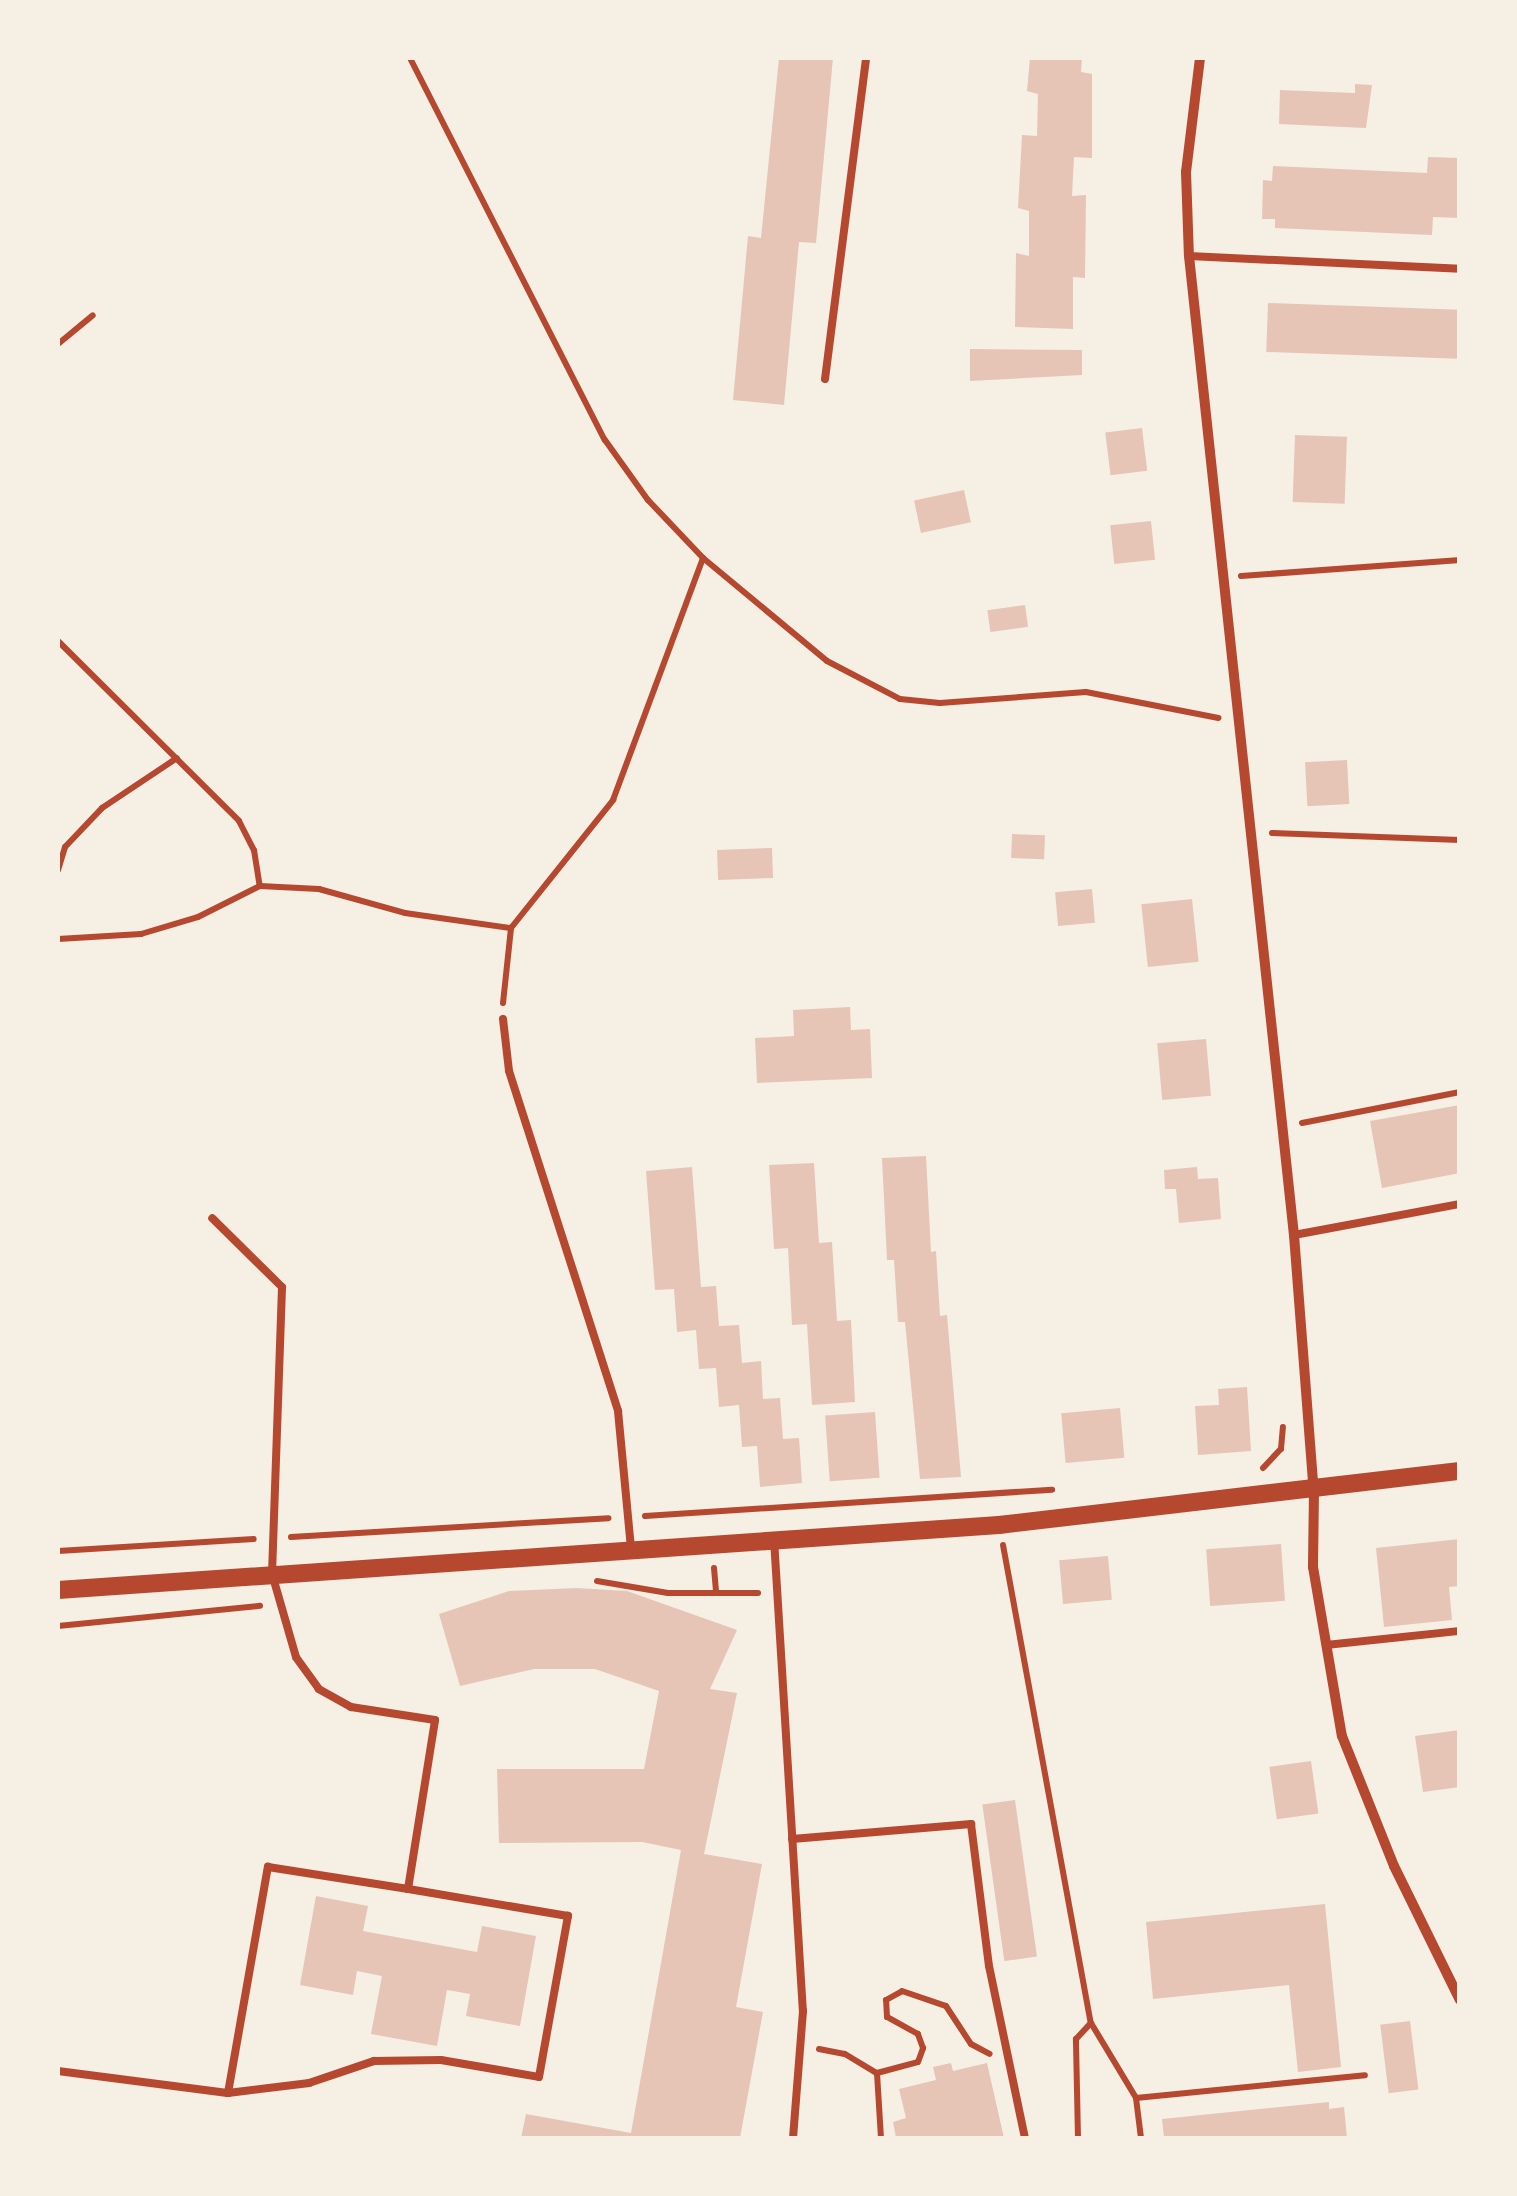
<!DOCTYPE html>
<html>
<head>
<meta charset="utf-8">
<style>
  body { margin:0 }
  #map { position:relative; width:1517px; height:2196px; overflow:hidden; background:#f6efe4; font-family:Georgia,serif }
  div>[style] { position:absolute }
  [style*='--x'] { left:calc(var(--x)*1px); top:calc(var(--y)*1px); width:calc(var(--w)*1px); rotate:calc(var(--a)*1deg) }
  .building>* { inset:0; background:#e6c5b7; transform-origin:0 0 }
  .path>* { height:6px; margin:-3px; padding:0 3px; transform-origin:3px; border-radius:3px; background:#b5482f }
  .service>* { height:8px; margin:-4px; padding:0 4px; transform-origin:4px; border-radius:4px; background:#b5482f }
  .minor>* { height:10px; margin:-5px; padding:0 5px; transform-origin:5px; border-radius:5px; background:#b5482f }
  .tertiary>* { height:18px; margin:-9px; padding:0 9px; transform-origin:9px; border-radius:9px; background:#b5482f }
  span { translate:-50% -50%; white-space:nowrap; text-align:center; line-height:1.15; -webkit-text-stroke:9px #f6efe4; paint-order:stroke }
  .frame { position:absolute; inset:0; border:60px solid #f6efe4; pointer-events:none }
</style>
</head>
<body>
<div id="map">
  <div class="building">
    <div style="clip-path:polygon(779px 58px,833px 58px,816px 243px,799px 242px,784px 405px,733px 400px,748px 236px,761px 238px)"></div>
    <div style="clip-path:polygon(1030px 58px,1082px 58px,1081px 72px,1092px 74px,1092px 158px,1074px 157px,1072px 196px,1086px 195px,1085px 278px,1073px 277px,1073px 329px,1015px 327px,1016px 253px,1029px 256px,1029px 211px,1018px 208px,1022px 135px,1037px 136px,1038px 94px,1027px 91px)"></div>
    <div style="clip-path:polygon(1355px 84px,1372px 85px,1366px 128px,1279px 124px,1280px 90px,1355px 93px)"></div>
    <div style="clip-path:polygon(1428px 157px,1460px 158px,1460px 218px,1433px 217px,1432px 235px,1275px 228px,1275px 219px,1262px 219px,1263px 180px,1272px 181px,1273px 166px,1427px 173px)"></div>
    <div style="left:1268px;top:303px;width:192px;height:49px;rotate:2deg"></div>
    <div style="clip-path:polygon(970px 349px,1082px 350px,1082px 375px,970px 381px)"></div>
    <div style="left:1142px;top:428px;width:43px;height:37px;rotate:83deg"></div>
    <div style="left:1295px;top:435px;width:52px;height:67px;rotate:2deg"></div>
    <div style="left:964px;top:490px;width:33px;height:51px;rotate:78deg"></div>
    <div style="left:1151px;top:521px;width:39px;height:41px;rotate:84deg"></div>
    <div style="left:1025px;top:605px;width:22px;height:38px;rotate:82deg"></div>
    <div style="left:1347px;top:760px;width:44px;height:42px;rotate:87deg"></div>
    <div style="left:1012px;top:834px;width:33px;height:24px;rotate:2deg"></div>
    <div style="left:772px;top:848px;width:30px;height:55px;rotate:88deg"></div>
    <div style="left:1092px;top:889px;width:34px;height:37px;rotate:85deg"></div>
    <div style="left:1192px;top:899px;width:63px;height:51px;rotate:84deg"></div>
    <div style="clip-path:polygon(850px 1007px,851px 1030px,870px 1029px,872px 1078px,757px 1083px,755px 1038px,794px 1036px,793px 1010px)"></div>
    <div style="left:1206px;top:1039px;width:57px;height:49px;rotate:85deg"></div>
    <div style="clip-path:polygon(1460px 1105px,1460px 1173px,1382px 1188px,1370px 1121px)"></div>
    <div style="clip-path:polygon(926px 1156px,931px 1252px,936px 1251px,940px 1316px,947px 1315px,961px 1477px,920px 1479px,905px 1322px,898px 1322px,894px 1260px,887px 1260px,882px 1158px)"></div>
    <div style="clip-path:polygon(814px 1163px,819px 1243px,832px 1242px,837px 1321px,851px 1320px,855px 1402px,812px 1405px,807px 1324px,792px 1325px,788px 1248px,774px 1249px,769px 1165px)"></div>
    <div style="clip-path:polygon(692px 1167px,701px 1287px,716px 1286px,719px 1326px,739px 1325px,742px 1363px,761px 1361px,763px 1399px,780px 1398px,783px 1439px,799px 1438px,802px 1483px,760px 1487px,757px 1446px,742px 1447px,739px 1405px,719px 1407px,716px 1368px,699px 1369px,696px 1330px,677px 1332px,674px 1289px,655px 1290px,646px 1171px)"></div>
    <div style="clip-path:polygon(1197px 1167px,1198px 1179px,1218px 1178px,1221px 1219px,1179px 1223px,1176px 1189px,1165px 1189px,1164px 1170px)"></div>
    <div style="clip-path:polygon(1247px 1387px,1251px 1451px,1198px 1455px,1195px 1406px,1219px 1405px,1218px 1389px)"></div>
    <div style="left:1120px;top:1408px;width:50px;height:59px;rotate:85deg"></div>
    <div style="left:875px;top:1412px;width:66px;height:50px;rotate:86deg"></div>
    <div style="clip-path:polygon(1460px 1539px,1460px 1586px,1449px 1587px,1452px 1620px,1384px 1627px,1376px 1548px)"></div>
    <div style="left:1281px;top:1544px;width:57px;height:75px;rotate:86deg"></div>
    <div style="left:1108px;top:1556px;width:44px;height:49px;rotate:85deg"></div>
    <div style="clip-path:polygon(577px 1588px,627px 1591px,737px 1630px,710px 1689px,737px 1693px,704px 1854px,762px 1864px,736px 2007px,763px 2012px,740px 2138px,521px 2138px,526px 2114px,631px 2133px,681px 1850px,642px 1842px,499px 1843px,497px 1769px,644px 1769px,659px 1691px,595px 1669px,534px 1669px,460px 1686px,439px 1614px,509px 1591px)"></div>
    <div style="clip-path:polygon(1460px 1730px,1460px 1787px,1423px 1792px,1415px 1736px)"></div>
    <div style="left:1311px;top:1761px;width:53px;height:42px;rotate:82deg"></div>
    <div style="left:1015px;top:1800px;width:158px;height:33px;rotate:82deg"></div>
    <div style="clip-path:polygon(316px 1896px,368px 1906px,363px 1931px,477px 1952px,482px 1926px,536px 1936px,520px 2026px,466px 2016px,470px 1994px,447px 1990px,437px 2046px,371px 2034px,382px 1976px,357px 1971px,353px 1995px,300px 1985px)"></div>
    <div style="clip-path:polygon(1325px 1904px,1341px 2067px,1298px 2072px,1289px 1985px,1153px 1999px,1146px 1922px)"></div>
    <div style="left:1410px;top:2021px;width:69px;height:30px;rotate:83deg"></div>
    <div style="clip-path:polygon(951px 2063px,953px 2071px,987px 2063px,1004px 2138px,896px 2138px,893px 2122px,906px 2118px,899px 2089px,936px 2080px,933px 2067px)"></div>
    <div style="clip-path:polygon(1329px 2102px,1329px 2109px,1344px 2107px,1347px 2138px,1164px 2138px,1162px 2119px)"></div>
  </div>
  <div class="path">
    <div style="--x:410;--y:58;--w:429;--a:63"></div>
    <div style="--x:605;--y:440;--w:74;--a:54.4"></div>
    <div style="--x:648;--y:500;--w:80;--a:46.5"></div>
    <div style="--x:703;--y:558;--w:161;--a:39.7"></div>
    <div style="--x:827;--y:661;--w:82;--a:27.5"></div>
    <div style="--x:900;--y:699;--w:40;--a:5.7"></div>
    <div style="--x:940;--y:703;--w:146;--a:-4.3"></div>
    <div style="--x:1086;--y:692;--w:135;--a:11.1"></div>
    <div style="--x:58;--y:344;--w:45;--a:-39.6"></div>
    <div style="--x:1241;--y:576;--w:220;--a:-4.2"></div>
    <div style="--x:58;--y:641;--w:255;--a:44.8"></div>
    <div style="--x:239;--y:821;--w:33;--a:63"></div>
    <div style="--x:254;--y:850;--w:36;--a:81"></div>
    <div style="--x:1272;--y:833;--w:188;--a:2.1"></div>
    <div style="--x:58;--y:870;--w:24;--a:-73"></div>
    <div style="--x:65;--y:847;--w:54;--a:-46.5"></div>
    <div style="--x:102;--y:808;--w:90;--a:-33.7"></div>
    <div style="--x:58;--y:939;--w:83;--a:-3.4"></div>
    <div style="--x:141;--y:934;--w:59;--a:-16.6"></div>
    <div style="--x:198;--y:917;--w:69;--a:-26.6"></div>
    <div style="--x:260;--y:886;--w:59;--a:2.9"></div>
    <div style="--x:319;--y:889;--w:89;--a:15.6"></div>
    <div style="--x:405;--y:913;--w:107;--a:8.1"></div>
    <div style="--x:503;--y:1003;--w:75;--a:-83.9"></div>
    <div style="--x:511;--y:928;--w:164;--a:-51.4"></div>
    <div style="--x:613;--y:800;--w:258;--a:-69.6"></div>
    <div style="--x:1302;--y:1123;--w:161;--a:-11.1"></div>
    <div style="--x:1263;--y:1468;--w:26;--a:-47"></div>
    <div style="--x:1281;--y:1449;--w:22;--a:-85"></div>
    <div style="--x:645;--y:1516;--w:408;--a:-3.7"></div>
    <div style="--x:291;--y:1537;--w:318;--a:-3.4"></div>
    <div style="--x:1003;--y:1545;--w:486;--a:79.6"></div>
    <div style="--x:1091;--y:2023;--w:87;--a:59"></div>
    <div style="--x:1136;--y:2098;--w:40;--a:82.9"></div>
    <div style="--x:58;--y:1551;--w:196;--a:-3.5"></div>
    <div style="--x:714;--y:1568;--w:25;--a:85"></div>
    <div style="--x:597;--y:1581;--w:72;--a:9.6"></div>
    <div style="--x:668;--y:1593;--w:90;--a:0"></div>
    <div style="--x:58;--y:1626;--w:203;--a:-5.7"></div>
    <div style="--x:819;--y:2049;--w:26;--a:11"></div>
    <div style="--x:845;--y:2054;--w:37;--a:31"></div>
    <div style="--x:877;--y:2073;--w:65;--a:86.5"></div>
    <div style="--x:877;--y:2073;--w:42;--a:-15"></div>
    <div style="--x:918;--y:2062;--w:15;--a:-70"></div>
    <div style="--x:923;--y:2048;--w:15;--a:-110"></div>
    <div style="--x:918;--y:2034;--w:35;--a:-151"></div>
    <div style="--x:887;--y:2017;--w:17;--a:-93"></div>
    <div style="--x:886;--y:2000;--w:18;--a:-29"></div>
    <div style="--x:902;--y:1991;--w:46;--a:18.8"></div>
    <div style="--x:946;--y:2006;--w:45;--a:56.7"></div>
    <div style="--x:971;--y:2044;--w:21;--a:28"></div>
    <div style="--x:1136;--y:2098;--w:230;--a:-5.7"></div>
    <div style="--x:1078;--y:2138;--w:99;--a:-91.2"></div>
    <div style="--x:1076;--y:2039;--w:22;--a:-47"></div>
  </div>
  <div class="service">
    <div style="--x:1189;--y:256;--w:271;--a:2.7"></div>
    <div style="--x:825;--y:379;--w:324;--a:-82.7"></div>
    <div style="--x:503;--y:1019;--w:52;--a:83.4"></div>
    <div style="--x:509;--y:1071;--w:357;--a:72.2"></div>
    <div style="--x:618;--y:1411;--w:139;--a:84.6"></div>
    <div style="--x:1294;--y:1235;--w:169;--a:-10.6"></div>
    <div style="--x:774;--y:1539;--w:473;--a:86.5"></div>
    <div style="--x:803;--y:2011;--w:127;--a:94.5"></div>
    <div style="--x:1326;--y:1645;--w:135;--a:-6"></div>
    <div style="--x:792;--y:1839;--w:180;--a:-4.8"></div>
    <div style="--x:971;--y:1824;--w:143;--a:82.8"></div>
    <div style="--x:989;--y:1966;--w:176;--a:78.2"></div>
    <div style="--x:58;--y:2071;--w:171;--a:7.4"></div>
    <div style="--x:228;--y:2093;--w:82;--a:-7"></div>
    <div style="--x:309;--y:2083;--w:69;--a:-18.7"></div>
    <div style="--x:374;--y:2061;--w:67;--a:-0.9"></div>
    <div style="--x:441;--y:2060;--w:99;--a:9.8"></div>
    <div style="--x:539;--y:2077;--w:164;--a:-79.8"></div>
    <div style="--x:568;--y:1916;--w:162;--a:-170.4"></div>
    <div style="--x:408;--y:1889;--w:171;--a:-80.9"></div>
    <div style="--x:435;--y:1720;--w:85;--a:-171.2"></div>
    <div style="--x:351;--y:1707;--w:37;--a:-151"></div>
    <div style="--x:319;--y:1689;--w:39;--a:-126"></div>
    <div style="--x:296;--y:1657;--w:86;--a:-106.1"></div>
    <div style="--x:272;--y:1574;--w:287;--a:-88"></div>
    <div style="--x:282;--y:1287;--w:98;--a:-135.4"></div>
    <div style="--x:228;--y:2093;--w:230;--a:-80"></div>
    <div style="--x:268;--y:1867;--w:142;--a:8.9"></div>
  </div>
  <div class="minor">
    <div style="--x:1200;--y:58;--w:115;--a:97"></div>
    <div style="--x:1186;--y:172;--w:84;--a:88"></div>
    <div style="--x:1189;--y:256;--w:985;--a:83.88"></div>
    <div style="--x:1294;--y:1235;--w:258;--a:85.6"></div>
    <div style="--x:1314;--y:1492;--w:75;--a:90.8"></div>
    <div style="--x:1313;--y:1567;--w:171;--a:80.3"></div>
    <div style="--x:1342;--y:1736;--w:140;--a:68.2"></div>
    <div style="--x:1394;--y:1866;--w:149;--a:63.8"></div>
  </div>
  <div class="tertiary">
    <div style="--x:58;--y:1590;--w:943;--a:-3.95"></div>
    <div style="--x:999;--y:1525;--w:464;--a:-6.7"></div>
  </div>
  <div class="frame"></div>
</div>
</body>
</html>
